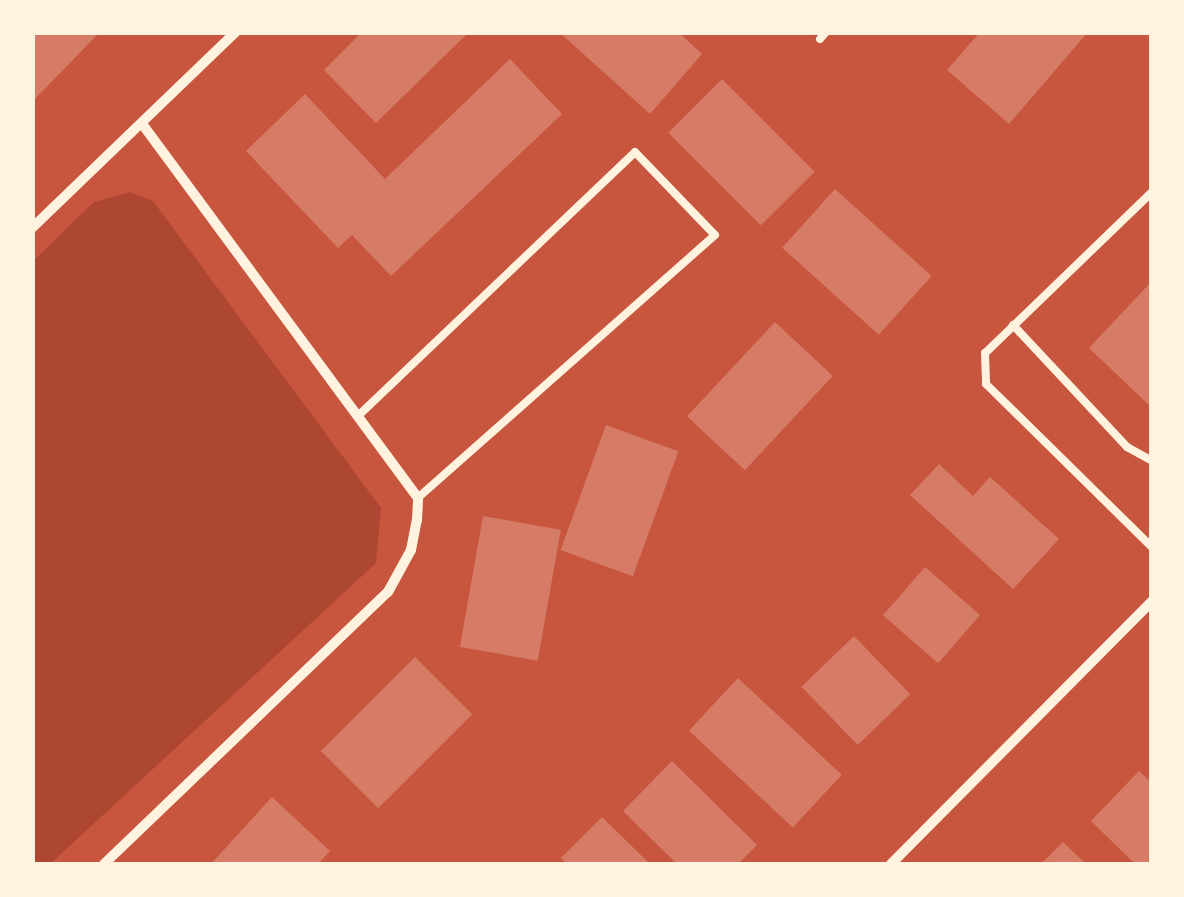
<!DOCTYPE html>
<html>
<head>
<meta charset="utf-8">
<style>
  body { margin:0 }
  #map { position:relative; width:1184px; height:897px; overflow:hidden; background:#c8553d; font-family:"Varela Round",sans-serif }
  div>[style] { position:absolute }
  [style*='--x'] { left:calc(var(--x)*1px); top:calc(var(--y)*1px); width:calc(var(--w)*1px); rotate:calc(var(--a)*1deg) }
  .green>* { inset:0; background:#ae4732 }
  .building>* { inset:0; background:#d67c66; transform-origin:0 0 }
  .service>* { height:8px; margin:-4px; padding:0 4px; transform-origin:4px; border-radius:4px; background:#fff3e0 }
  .minor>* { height:10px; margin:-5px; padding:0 5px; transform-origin:5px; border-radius:5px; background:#fff3e0 }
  span { translate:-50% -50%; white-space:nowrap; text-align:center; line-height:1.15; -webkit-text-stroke:10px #fff3e0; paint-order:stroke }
  .frame { position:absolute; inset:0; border:35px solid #fff3e0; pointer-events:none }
</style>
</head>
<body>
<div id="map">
  <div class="green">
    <div style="clip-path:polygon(130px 192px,153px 201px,381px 508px,376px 563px,50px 864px,33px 864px,33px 261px,94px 202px)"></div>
  </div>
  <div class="building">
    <div style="clip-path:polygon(32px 32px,100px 32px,32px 102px)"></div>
    <div style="clip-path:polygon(362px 32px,469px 32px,376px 123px,324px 70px)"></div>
    <div style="clip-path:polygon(559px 32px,678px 32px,702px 54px,650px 114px)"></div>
    <div style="clip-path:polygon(980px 32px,1088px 32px,1009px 124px,947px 70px)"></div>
    <div style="clip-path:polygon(510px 59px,562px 114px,391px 276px,352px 235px,338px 248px,246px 151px,305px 94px,385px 179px)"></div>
    <div style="left:722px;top:79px;width:131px;height:76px;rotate:45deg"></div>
    <div style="left:835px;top:189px;width:130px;height:79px;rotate:42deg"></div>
    <div style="clip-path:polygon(1152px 281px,1152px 408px,1089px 348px)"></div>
    <div style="left:775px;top:322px;width:79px;height:129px;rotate:43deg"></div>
    <div style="left:606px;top:425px;width:77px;height:133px;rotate:20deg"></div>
    <div style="clip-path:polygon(939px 464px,973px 496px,990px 477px,1059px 539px,1013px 589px,910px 495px)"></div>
    <div style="left:483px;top:516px;width:79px;height:133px;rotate:10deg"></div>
    <div style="left:925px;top:567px;width:73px;height:64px;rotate:41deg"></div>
    <div style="left:854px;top:636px;width:81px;height:73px;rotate:46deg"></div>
    <div style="left:415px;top:657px;width:81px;height:133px;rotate:45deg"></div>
    <div style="left:738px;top:678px;width:142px;height:72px;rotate:43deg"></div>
    <div style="clip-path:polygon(672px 761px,757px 845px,738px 864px,677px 864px,623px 811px)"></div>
    <div style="clip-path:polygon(1139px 771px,1152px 783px,1152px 864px,1135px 864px,1091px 821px)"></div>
    <div style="clip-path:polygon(272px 797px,330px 851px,318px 864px,211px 864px)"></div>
    <div style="clip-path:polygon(602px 817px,650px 864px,567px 864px,561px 858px)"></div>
    <div style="clip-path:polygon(1063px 842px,1086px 864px,1041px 864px)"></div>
  </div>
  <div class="service">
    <div style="--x:820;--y:39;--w:9;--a:-49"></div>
    <div style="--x:1152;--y:192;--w:232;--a:136"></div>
    <div style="--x:985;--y:353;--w:31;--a:88"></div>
    <div style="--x:986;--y:384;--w:233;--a:44.5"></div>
    <div style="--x:1013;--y:325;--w:167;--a:46.9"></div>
    <div style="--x:1127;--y:447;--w:29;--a:29"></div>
    <div style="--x:359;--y:415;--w:381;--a:-43.6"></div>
    <div style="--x:635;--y:152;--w:115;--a:46.1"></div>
    <div style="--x:715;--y:235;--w:397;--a:138.5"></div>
  </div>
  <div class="minor">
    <div style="--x:32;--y:228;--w:283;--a:-43.9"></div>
    <div style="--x:104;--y:864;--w:393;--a:-43.8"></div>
    <div style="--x:388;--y:592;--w:48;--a:-61.3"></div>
    <div style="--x:411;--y:550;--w:31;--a:-79"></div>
    <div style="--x:417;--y:520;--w:22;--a:-87"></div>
    <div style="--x:418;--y:498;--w:465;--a:-126.4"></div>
    <div style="--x:891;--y:864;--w:371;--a:-45.2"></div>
  </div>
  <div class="frame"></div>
</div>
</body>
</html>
